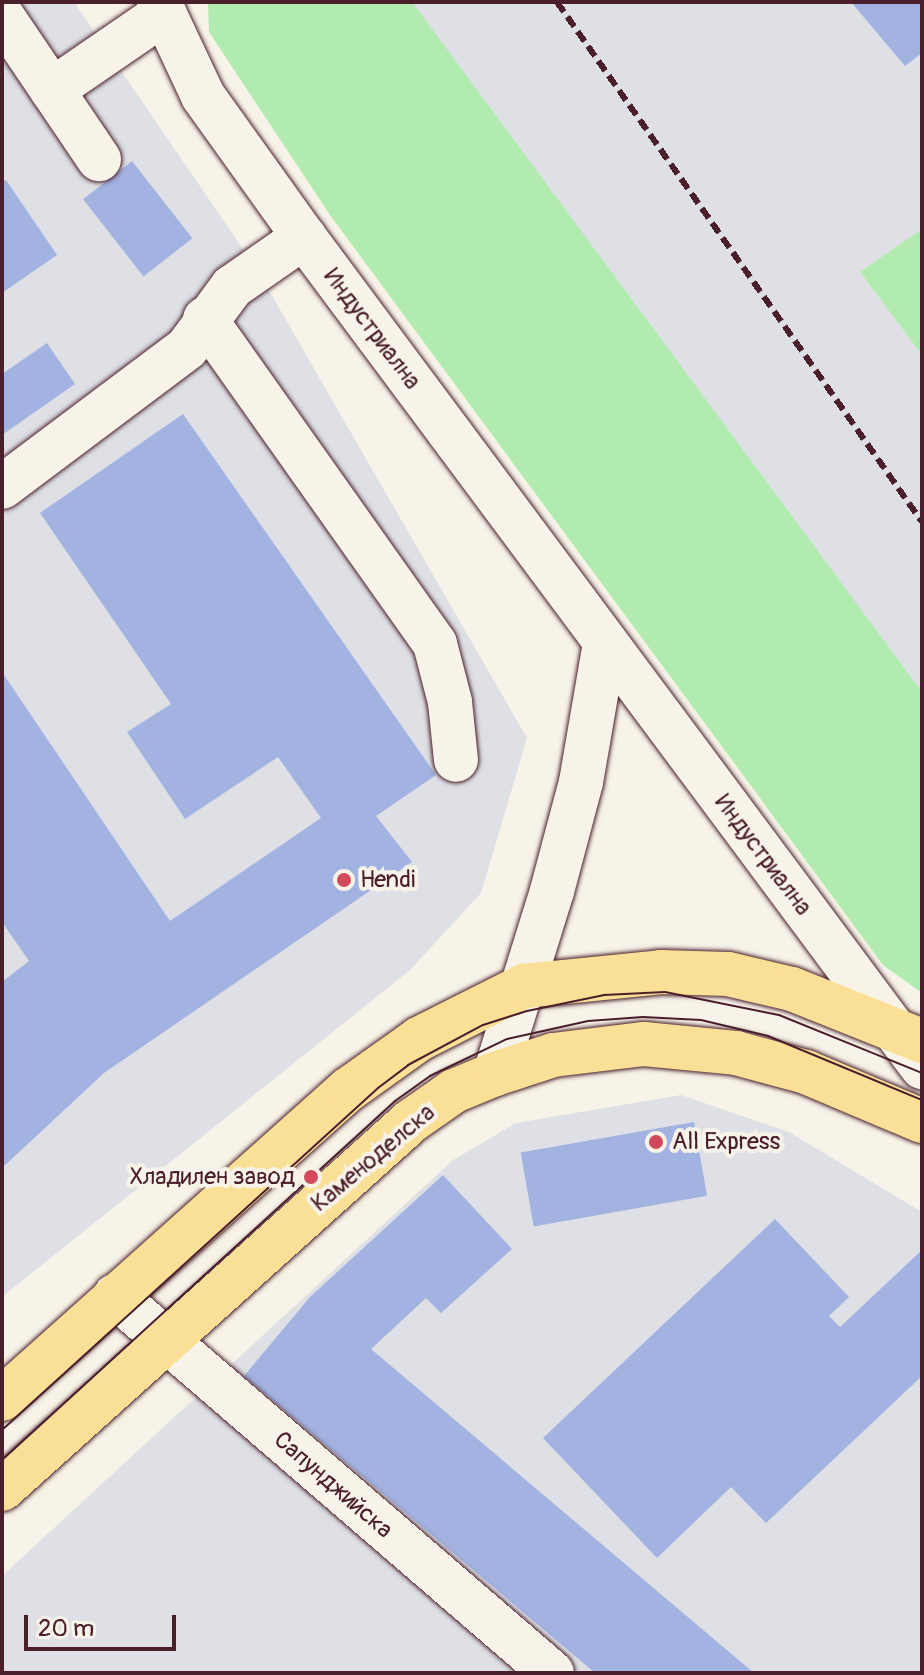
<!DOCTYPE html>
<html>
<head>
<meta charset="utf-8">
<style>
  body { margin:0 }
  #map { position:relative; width:924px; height:1675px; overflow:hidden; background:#f7f3e8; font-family:Pangolin,sans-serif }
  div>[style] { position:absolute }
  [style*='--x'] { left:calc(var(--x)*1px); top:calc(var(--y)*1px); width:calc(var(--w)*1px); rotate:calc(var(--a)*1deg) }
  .built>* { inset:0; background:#dee0e6 }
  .green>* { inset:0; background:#b2ebaf }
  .building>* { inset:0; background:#a2b2e1; transform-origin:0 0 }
  .roads { filter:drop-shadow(0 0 2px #4a1f2b) drop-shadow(0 0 2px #4a1f2b) }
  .minor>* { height:44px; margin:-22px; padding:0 22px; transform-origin:22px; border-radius:22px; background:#f7f3e8 }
  .major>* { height:44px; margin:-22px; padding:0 22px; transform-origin:22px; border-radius:22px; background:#fadf96 }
  .tram>* { height:2px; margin:-1px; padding:0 1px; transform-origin:1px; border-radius:1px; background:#4a1f2b }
  .rail>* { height:6px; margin-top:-3px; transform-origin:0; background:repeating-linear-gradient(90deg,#4a1f2b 0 12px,transparent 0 18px) }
  .dots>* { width:22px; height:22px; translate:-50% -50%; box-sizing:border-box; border:4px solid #f7f3e8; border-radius:50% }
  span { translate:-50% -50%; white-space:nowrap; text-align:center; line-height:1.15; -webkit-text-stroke:8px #f7f3e8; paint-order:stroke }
  .street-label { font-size:24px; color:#4a1f2b }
  .poi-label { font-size:24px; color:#4a1f2b }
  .left { translate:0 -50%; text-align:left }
  .right { translate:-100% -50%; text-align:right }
  .frame { position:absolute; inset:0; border:4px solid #4a1f2b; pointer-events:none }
  .scale { position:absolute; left:24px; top:1615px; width:152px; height:36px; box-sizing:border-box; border:4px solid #4a1f2b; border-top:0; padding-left:10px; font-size:24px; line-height:28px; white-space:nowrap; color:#4a1f2b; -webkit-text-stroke:6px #f7f3e8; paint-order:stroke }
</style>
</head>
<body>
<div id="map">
  <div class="built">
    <div style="clip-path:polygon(2px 2px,74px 2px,256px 268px,527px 738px,481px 893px,410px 970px,2px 1297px)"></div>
    <div style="clip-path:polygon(411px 2px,922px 2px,922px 229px,860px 272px,922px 355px,922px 693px)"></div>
    <div style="clip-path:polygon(681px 1095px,789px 1132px,922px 1212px,922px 1673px,2px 1673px,2px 1576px,453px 1160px,516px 1123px)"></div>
  </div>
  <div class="green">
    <div style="clip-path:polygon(208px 2px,412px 2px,922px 692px,922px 993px,883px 965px,330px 215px,209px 32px)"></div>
    <div style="clip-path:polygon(922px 229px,922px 355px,860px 272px)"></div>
  </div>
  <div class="building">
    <div style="clip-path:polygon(851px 2px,922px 2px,922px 53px,905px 66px)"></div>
    <div style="left:132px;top:161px;width:98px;height:62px;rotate:52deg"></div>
    <div style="clip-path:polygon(6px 180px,57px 255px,2px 293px,2px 182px)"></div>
    <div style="clip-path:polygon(47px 343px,75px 384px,2px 435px,2px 374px)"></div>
    <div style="clip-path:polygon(183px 414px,436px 775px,376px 816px,412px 862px,104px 1073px,2px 1168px,2px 982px,29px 961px,2px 922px,2px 672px,170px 921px,321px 818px,278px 757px,185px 819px,127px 732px,171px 704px,40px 513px)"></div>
    <div style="left:694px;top:1122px;width:75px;height:176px;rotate:80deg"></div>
    <div style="clip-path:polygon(443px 1175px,512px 1249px,441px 1313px,426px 1298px,371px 1349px,754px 1673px,595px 1673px,244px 1376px,310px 1297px)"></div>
    <div style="clip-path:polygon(775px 1219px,849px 1297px,829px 1316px,840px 1327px,922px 1250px,922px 1376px,766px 1523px,731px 1487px,657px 1558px,543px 1438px)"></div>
  </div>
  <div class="roads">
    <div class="minor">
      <div style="--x:159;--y:2;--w:104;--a:64.9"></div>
      <div style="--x:203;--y:96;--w:173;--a:54.4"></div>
      <div style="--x:304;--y:237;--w:1035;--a:53.33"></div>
      <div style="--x:2;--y:16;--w:173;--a:55.9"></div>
      <div style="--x:52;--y:90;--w:136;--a:-34.5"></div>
      <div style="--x:205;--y:319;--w:398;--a:54.7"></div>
      <div style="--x:435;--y:644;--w:60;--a:75.5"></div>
      <div style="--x:450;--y:702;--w:58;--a:84.1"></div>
      <div style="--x:2;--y:487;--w:231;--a:-36.9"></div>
      <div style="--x:187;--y:348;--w:76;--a:-53.6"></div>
      <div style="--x:232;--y:287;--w:88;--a:-34.8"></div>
      <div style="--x:495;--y:1074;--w:192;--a:-72.7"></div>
      <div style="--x:552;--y:891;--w:113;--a:-75.1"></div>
      <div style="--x:581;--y:782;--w:141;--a:-80.2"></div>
      <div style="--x:115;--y:1296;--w:577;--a:40.78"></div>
    </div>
    <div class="major">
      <div style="--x:2;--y:1399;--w:465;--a:-41.8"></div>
      <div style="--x:349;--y:1089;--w:86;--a:-35.5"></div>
      <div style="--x:419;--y:1039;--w:118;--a:-26.8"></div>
      <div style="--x:524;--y:986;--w:138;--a:-5.8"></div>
      <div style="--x:661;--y:972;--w:67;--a:1.7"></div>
      <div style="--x:728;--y:974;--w:66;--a:13.2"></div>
      <div style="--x:792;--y:989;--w:140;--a:21.8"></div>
      <div style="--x:2;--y:1489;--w:550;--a:-41.98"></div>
      <div style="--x:411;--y:1121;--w:52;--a:-34.9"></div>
      <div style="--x:454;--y:1091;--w:44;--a:-22.5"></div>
      <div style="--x:495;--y:1074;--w:61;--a:-18.1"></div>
      <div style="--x:553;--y:1055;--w:92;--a:-6.9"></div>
      <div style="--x:644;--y:1044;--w:92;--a:5.6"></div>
      <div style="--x:736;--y:1053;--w:73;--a:15.2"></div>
      <div style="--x:806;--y:1072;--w:126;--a:22.9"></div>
    </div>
  </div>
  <div class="tram">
    <div style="--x:2;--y:1430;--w:508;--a:-42.29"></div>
    <div style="--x:378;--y:1088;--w:38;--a:-37"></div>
    <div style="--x:408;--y:1065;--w:85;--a:-28.1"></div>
    <div style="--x:483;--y:1025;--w:46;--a:-17.7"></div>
    <div style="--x:527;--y:1011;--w:79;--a:-11.7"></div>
    <div style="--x:604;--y:995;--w:61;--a:-2.8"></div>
    <div style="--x:665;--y:992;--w:116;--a:11.4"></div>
    <div style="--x:779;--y:1015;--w:154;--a:22.1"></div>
    <div style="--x:2;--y:1460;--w:532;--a:-42.41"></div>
    <div style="--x:395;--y:1101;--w:43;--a:-35.5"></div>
    <div style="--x:430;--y:1076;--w:85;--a:-25.7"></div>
    <div style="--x:507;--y:1039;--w:83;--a:-12.5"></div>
    <div style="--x:588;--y:1021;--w:55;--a:-4.2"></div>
    <div style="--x:643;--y:1017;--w:58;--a:3"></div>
    <div style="--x:701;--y:1020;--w:69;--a:13.4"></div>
    <div style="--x:768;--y:1036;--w:167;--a:22.6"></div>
  </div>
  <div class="rail">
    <div style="--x:557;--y:2;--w:635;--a:54.93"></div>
  </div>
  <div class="dots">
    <div style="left:344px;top:880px;background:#d1495b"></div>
    <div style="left:656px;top:1142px;background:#d1495b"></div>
    <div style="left:311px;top:1177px;background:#d1495b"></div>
  </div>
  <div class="street-label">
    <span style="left:372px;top:329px;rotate:53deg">Индустриална</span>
    <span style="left:763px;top:855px;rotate:53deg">Индустриална</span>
    <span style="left:373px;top:1158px;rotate:-40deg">Каменоделска</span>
    <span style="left:333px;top:1485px;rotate:41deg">Сапунджийска</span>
  </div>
  <div class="poi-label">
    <span class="left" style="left:360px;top:880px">Hendi</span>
    <span class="left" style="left:672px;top:1142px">All Express</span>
    <span class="right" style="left:295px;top:1177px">Хладилен завод</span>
  </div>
  <div class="frame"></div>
  <div class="scale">20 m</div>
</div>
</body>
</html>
